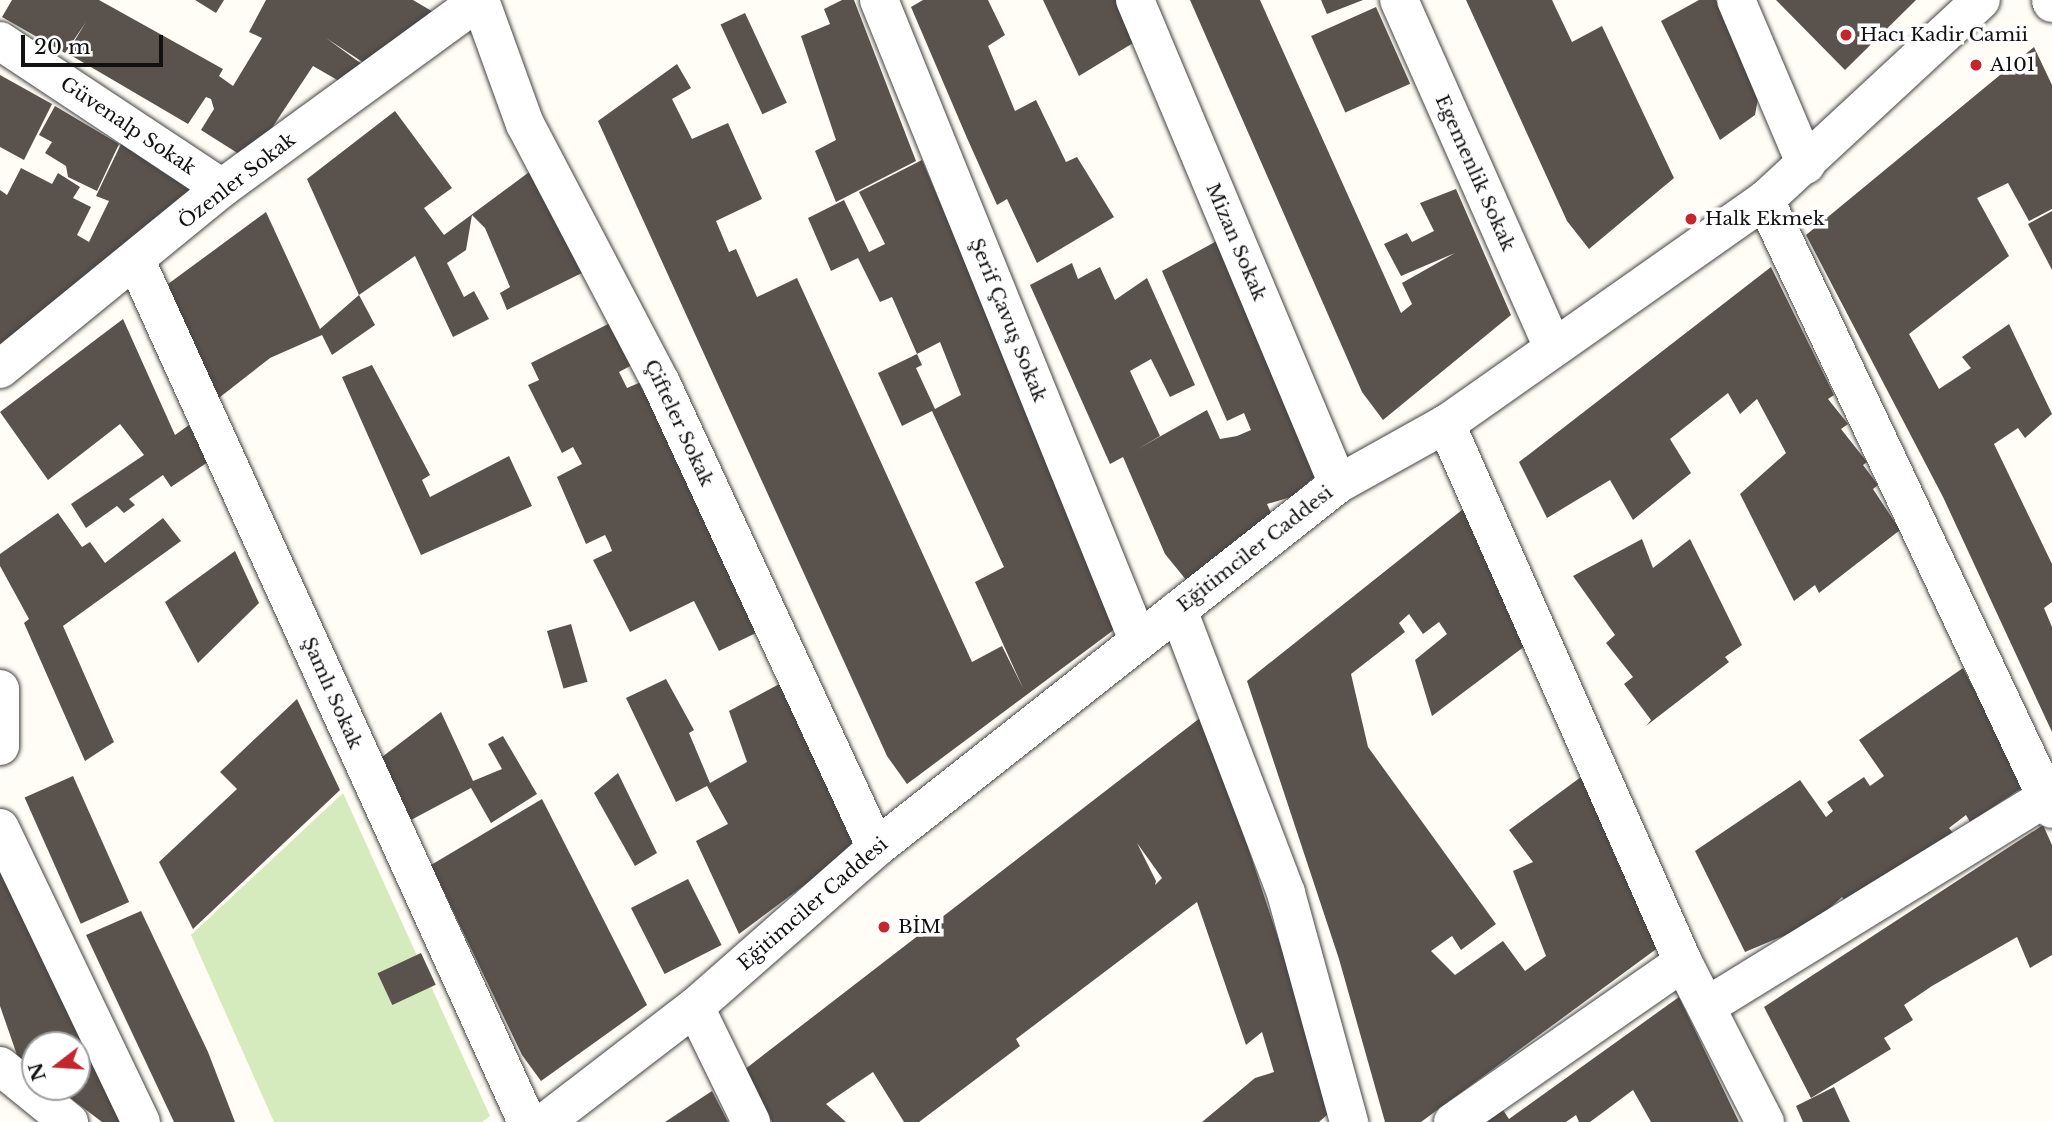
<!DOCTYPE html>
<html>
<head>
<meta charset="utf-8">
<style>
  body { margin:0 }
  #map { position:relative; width:2052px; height:1122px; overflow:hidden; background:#fffdf5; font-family:"Libre Baskerville",serif }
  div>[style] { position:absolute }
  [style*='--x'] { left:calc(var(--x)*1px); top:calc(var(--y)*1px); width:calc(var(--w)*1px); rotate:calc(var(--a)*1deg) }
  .green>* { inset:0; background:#d5ebbd }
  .building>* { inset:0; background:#5a524d; transform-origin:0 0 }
  .roads { filter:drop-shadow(0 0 2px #444) drop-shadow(0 0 2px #444) }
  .minor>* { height:38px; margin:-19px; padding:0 19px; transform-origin:19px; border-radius:19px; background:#fff }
  .tertiary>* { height:38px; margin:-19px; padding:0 19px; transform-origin:19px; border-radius:19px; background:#fff }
  .dots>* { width:19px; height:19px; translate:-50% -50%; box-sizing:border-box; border:4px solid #fff; border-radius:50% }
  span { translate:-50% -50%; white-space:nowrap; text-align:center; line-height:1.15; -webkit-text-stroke:7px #fff; paint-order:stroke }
  .poi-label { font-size:19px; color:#111 }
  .left { translate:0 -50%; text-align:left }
  .street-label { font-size:19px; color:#111 }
  .north { position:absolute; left:21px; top:1031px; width:70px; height:70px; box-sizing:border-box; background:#fff; border:2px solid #a0a0a0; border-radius:50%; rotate:253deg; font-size:19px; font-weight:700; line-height:28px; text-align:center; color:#111 }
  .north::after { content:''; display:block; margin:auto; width:24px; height:32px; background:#c4262e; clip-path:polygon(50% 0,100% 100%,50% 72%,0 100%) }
  .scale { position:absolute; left:21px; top:35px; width:142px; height:32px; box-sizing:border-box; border:4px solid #111; border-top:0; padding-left:9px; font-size:21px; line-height:24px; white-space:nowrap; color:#111; -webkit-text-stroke:5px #fff; paint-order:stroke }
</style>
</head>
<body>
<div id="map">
  <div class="green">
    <div style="clip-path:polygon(343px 793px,490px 1116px,482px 1122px,274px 1122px,191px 935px)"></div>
  </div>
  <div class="building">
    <div style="clip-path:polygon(12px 0,99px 0,223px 69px,219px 76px,233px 86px,262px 38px,249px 32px,266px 0,413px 0,435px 13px,370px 67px,326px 38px,370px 70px,346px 85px,313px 66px,250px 161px,201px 130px,214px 109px,211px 99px,206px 97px,188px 124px,67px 53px,86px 22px,65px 53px,2px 17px)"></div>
    <div style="clip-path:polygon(195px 0,224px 0,216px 13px)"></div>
    <div style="clip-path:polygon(842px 0,854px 0,916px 161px,836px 202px,815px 151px,836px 140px,801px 36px,830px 24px,824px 9px)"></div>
    <div style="clip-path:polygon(923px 0,988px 0,1005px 35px,988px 46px,1015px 111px,1036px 100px,1066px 162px,1077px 157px,1114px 217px,1037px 263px,1007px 199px,997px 205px,967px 138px,911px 7px)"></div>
    <div style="clip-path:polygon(1043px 0,1121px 0,1138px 40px,1079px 76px)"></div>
    <div style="clip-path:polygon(1190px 0,1260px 0,1401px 313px,1412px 304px,1402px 283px,1455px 253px,1401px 276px,1384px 244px,1407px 233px,1412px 242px,1434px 231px,1420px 203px,1456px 189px,1511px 315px,1383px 420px,1362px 392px)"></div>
    <div style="clip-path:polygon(1321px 0,1363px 0,1327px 14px)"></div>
    <div style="clip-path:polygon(1466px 0,1552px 0,1572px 42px,1602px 26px,1674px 178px,1589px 249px,1567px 221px)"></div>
    <div style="clip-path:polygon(1699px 0,1716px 0,1759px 93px,1755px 115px,1720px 140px,1661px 21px)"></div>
    <div style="clip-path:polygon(1776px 0,1916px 0,1845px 70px)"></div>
    <div style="left:1376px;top:7px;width:84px;height:71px;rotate:66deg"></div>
    <div style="left:745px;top:13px;width:99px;height:27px;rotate:65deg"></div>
    <div style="clip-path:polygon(2034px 47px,2052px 85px,2052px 209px,2029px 221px,2008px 183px,1977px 198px,2009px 256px,1909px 334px,1939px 389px,1971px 368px,1962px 357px,2009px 324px,2052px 414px,2025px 438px,2018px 428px,1994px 444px,2052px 564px,2052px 602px,2044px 608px,2052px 627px,2052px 732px,1943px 497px,1806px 235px)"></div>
    <div style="clip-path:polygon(677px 64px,691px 88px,672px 99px,692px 139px,728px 123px,762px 199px,716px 221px,729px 252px,736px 249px,757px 297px,797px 278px,972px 662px,1002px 646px,1023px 688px,975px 582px,1004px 567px,932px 411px,902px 426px,878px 373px,917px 354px,922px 365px,916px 368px,935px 409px,961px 395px,940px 342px,917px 354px,892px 297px,880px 302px,858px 258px,831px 271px,808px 218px,844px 200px,869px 252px,885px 244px,859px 192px,922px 160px,1119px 626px,907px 784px,887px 756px,598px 121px)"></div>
    <div style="clip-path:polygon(0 75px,52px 104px,24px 160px,0 147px)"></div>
    <div style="clip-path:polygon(55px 106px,119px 144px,97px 191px,68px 177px,66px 166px,45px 153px,52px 142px,39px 135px)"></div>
    <div style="clip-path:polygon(395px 111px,452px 188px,424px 208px,444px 235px,544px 161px,594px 267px,507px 310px,500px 293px,510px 287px,485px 228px,472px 215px,466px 250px,447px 263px,464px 297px,474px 291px,489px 319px,453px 337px,415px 256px,359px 295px,307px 179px)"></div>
    <div style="clip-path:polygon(121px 144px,194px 184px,181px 208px,0 349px,0 190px,7px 195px,21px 168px,52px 184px,58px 173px,80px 187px,73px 198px,91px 207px,77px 235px,89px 242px,109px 201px,96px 196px)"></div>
    <div style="clip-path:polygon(2052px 211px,2052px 270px,2028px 224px)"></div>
    <div style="clip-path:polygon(266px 212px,320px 329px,359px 295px,375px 325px,332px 355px,322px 335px,270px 358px,215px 401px,168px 284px)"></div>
    <div style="clip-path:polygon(1224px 237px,1325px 468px,1291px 497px,1267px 504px,1271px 513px,1187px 581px,1165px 554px,1123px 457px,1110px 464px,1030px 285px,1072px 263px,1078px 279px,1100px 267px,1115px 300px,1147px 278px,1195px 385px,1170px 397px,1151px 359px,1130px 371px,1160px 436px,1136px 450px,1207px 410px,1220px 439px,1237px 436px,1251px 430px,1244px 413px,1227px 421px,1162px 271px)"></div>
    <div style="clip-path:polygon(1771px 267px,1834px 395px,1828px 399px,1848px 424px,1841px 429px,1867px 462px,1863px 465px,1878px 485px,1873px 489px,1900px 530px,1819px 593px,1815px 585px,1794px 601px,1740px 494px,1786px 453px,1757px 399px,1740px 414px,1728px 393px,1670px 439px,1691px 473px,1633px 520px,1610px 480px,1547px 518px,1519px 462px)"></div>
    <div style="clip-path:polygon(123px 319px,175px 435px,189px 425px,208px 462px,171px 487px,163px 475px,129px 499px,135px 505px,124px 513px,117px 506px,86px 528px,71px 504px,144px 455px,120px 424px,48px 480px,0 412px)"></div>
    <div style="clip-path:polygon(618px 319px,632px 365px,619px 372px,627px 388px,641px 382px,764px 629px,719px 651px,694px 601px,630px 632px,593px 560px,612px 551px,609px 543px,605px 535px,586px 544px,557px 477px,582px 464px,573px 447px,562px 453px,528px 385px,539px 380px,531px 363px)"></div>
    <div style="clip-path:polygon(372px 365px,430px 475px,422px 480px,430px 497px,509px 456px,532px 506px,421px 555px,342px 377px)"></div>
    <div style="clip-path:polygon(1467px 506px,1529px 643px,1432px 716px,1415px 660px,1447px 634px,1439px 622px,1423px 634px,1409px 614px,1399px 623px,1405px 632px,1351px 674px,1368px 747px,1496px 924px,1461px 950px,1452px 936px,1431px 951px,1455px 975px,1503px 941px,1525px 971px,1546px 956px,1513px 871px,1533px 862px,1509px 830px,1585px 774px,1659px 947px,1421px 1122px,1385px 1122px,1339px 959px,1247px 681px)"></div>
    <div style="clip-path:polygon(58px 513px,82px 547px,90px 542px,105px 563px,163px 518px,181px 541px,63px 626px,114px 742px,85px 761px,24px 623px,29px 619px,0 566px,0 554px)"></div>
    <div style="clip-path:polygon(1642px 539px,1653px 568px,1690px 539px,1742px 645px,1725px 657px,1729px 662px,1646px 726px,1651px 720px,1624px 684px,1633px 677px,1606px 643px,1615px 635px,1573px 576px)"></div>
    <div style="clip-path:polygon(235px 551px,259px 603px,198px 663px,165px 602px)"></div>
    <div style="left:571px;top:624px;width:60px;height:25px;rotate:74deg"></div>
    <div style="clip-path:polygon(1963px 668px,2025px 786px,1970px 822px,1966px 815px,1949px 828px,1953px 833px,1846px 902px,1842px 897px,1812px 924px,1745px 952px,1695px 851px,1800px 780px,1826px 817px,1833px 811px,1827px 802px,1864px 777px,1870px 786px,1884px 776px,1859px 740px)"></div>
    <div style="clip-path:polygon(666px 679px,694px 730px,689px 733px,710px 783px,747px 762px,729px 711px,785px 681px,857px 846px,739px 934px,696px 841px,728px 824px,707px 786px,676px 802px,626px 698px)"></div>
    <div style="clip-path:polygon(297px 699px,340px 790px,193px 929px,159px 862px,237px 789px,220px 772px)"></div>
    <div style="clip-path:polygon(441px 712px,473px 781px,502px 769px,488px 744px,503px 736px,537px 794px,491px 823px,471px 788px,411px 820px,382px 757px)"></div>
    <div style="clip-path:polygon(evenodd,1200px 718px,1209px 730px,1299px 1001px,1328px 1114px,1319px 1122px,1202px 1122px,1255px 1078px,1274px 1072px,1262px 1032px,1246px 1045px,1197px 902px,1016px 1039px,1020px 1046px,919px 1122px,904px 1122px,873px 1072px,826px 1104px,846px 1122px,772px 1122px,744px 1070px,1200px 718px,1137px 843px,1162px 878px,1155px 885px,1156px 881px,1137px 843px)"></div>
    <div style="clip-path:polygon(618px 773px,657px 853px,635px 866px,594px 793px)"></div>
    <div style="left:73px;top:776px;width:138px;height:53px;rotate:66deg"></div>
    <div style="clip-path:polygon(542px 799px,647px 1005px,541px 1081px,522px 1055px,431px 865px)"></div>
    <div style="clip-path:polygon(2043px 825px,2052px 845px,2052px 955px,2030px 968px,2017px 937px,1932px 986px,1904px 1005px,1913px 1020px,1884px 1038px,1891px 1049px,1811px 1098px,1764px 1007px)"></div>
    <div style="clip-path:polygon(0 849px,129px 1122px,102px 1122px,56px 1087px,77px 1087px,77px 1045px,35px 1045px,35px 1069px,17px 1055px,0 1006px)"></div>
    <div style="left:688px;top:879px;width:74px;height:64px;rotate:63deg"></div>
    <div style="clip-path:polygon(141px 911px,208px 1052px,235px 1122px,174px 1122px,86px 935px)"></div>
    <div style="left:421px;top:953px;width:35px;height:48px;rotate:65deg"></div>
    <div style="clip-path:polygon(1679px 997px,1739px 1122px,1651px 1122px,1633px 1090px,1590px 1122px,1579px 1122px,1576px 1115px,1566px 1122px,1479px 1122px,1501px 1107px,1509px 1119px)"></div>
    <div style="clip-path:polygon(1834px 1087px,1850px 1122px,1803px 1122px,1796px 1106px)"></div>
    <div style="clip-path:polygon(712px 1091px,728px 1122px,665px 1122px)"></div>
  </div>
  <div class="roads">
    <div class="minor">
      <div style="--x:480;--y:0;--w:132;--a:70.1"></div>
      <div style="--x:525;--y:124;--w:293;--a:62.3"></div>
      <div style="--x:661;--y:383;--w:512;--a:65.19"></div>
      <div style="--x:879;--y:0;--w:690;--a:67.97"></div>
      <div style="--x:1135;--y:0;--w:525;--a:67.25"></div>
      <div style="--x:1399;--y:0;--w:378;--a:66.1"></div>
      <div style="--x:1736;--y:0;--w:179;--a:67"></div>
      <div style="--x:2051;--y:0;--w:3;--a:72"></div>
      <div style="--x:0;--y:41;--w:266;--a:33.5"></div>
      <div style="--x:1765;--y:200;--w:673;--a:64.77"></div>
      <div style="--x:137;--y:263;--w:943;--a:65.58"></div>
      <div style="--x:0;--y:369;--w:286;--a:-39.2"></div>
      <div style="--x:222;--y:188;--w:319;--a:-36.1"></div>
      <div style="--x:1446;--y:424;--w:588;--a:66.23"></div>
      <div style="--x:1683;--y:962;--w:180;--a:62.9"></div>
      <div style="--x:1178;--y:610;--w:303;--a:69.1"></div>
      <div style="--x:1286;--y:893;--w:238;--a:74.6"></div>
      <div style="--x:0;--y:689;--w:57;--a:90"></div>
      <div style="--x:0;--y:828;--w:326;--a:64.4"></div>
      <div style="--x:1707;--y:1006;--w:399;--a:-31.6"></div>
      <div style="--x:695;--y:1007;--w:128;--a:64"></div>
      <div style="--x:0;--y:1066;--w:89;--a:39.1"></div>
      <div style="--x:1453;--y:1122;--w:280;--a:-34.8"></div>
    </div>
    <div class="tertiary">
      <div style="--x:545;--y:1122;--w:189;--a:-37.5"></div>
      <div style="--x:695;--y:1007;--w:241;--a:-41.3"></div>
      <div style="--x:876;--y:848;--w:588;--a:-38.23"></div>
      <div style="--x:1338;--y:484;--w:124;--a:-29.1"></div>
      <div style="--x:1446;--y:424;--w:390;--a:-35.1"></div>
      <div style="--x:1765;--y:200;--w:294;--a:-42.8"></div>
    </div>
  </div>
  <div class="dots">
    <div style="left:1846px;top:35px;background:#c4262e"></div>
    <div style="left:1976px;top:65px;background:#c4262e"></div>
    <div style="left:1691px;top:219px;background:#c4262e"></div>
    <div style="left:884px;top:927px;background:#c4262e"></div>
  </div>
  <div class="poi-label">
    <span class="left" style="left:1860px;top:35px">Hacı Kadir Camii</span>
    <span class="left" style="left:1990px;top:65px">A101</span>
    <span class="left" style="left:1705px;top:219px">Halk Ekmek</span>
    <span class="left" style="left:898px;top:927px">BİM</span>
  </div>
  <div class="street-label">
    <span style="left:128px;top:126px;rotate:34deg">Güvenalp Sokak</span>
    <span style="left:1475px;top:173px;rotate:66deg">Egemenlik Sokak</span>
    <span style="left:237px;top:181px;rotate:-38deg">Özenler Sokak</span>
    <span style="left:1236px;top:242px;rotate:67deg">Mizan Sokak</span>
    <span style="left:1008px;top:320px;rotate:68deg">Şerif Çavuş Sokak</span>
    <span style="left:679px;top:423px;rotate:65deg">Çifteler Sokak</span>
    <span style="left:1255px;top:549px;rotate:-38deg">Eğitimciler Caddesi</span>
    <span style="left:332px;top:693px;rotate:66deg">Şamlı Sokak</span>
    <span style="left:813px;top:904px;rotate:-41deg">Eğitimciler Caddesi</span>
  </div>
  <div class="north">N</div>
  <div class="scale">20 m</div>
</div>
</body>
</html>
